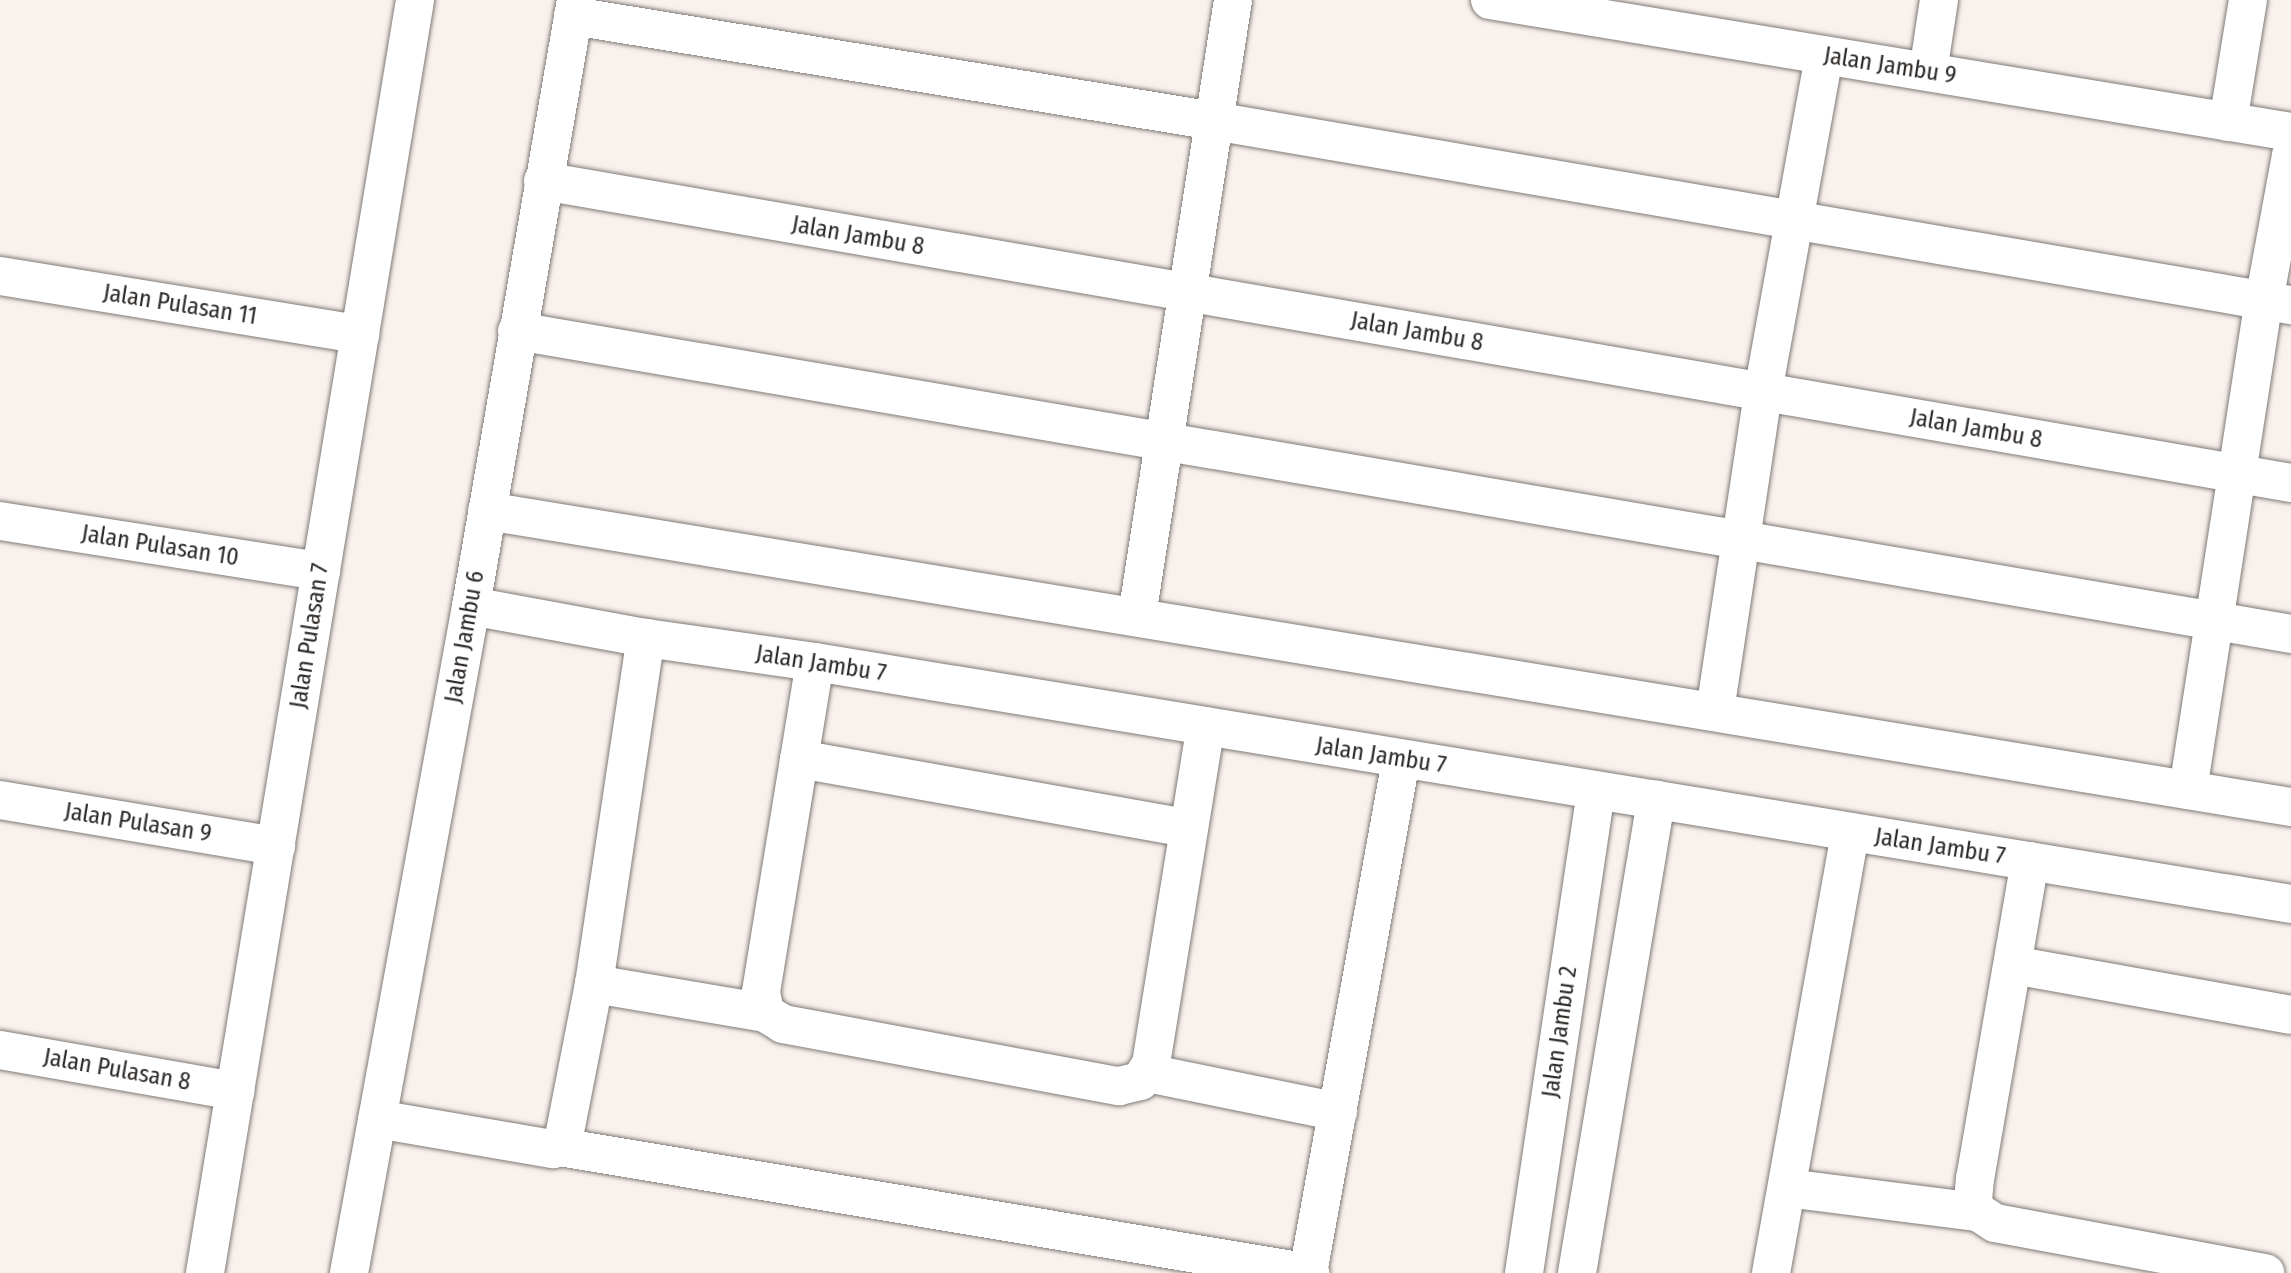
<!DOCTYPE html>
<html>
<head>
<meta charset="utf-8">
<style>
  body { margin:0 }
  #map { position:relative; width:2291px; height:1273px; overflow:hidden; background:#f8f1ed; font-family:"Fira Sans Condensed",sans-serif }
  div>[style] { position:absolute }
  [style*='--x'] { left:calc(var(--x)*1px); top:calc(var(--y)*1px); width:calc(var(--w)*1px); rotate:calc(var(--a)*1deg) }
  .roads { filter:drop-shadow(0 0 2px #807a76) drop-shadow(0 0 2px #807a76) }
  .minor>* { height:38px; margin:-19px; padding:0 19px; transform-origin:19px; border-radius:19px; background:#fff }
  span { translate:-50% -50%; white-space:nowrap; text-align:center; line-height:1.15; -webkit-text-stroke:5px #fff; paint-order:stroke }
  .street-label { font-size:24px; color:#2c2927 }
</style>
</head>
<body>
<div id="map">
  <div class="roads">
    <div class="minor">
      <div style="--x:1490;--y:0;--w:812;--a:9.36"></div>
      <div style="--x:573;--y:16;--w:650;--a:9.3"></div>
      <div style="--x:1214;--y:121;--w:1093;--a:9.7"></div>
      <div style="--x:1928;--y:72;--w:73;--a:-81.3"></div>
      <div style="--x:2228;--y:122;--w:124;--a:-80.7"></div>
      <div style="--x:543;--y:181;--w:1774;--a:9.8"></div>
      <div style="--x:0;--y:276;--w:365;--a:9.2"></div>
      <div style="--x:517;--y:331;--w:1800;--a:9.69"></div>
      <div style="--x:487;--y:511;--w:1828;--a:9.32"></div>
      <div style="--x:0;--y:521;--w:325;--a:8.9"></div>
      <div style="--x:471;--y:606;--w:178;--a:10.4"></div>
      <div style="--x:646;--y:638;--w:171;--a:8.1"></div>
      <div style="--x:815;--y:662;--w:1496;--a:9.31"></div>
      <div style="--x:1137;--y:616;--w:623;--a:-81.14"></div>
      <div style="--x:815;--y:662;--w:334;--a:99.3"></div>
      <div style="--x:761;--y:992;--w:21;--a:79"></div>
      <div style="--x:765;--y:1013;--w:21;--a:31"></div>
      <div style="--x:783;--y:1024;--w:342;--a:10.5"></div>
      <div style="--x:1119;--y:1086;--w:22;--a:-13"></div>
      <div style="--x:1140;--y:1081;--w:20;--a:-57"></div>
      <div style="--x:1151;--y:1064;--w:342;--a:-80.8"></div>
      <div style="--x:1715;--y:711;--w:323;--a:-81.4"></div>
      <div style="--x:1763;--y:392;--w:342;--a:-79.7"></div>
      <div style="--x:799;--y:759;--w:395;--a:10.1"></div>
      <div style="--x:2188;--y:790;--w:495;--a:-81.2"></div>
      <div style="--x:2264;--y:301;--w:148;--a:-79.5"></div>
      <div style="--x:0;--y:800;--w:280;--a:9.5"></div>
      <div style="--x:2030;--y:861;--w:322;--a:99.8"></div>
      <div style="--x:1975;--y:1178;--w:25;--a:95"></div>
      <div style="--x:1973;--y:1203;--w:10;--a:61"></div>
      <div style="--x:1978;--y:1212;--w:20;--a:33"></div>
      <div style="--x:1995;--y:1223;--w:275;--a:10.5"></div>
      <div style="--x:2013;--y:965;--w:282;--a:10.2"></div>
      <div style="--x:594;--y:984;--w:173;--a:9.6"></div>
      <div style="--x:0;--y:1050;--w:239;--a:9.9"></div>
      <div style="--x:1147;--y:1073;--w:195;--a:11.5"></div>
      <div style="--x:377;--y:1119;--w:179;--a:9.7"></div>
      <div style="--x:553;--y:1149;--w:12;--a:-35"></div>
      <div style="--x:563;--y:1142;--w:161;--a:-78.9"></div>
      <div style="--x:594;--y:984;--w:350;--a:-81.5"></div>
      <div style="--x:560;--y:1147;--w:761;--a:9.54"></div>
      <div style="--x:1787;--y:1188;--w:193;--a:7.2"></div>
      <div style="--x:205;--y:1273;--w:1290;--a:-80.63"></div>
      <div style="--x:349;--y:1273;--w:678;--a:-79.63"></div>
      <div style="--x:471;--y:606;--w:615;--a:-80.17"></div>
      <div style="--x:1308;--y:1273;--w:521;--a:-79.72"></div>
      <div style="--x:1524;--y:1273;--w:488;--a:-81.5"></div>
      <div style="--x:1577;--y:1273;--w:480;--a:-80.5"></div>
      <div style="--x:1771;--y:1273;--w:448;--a:-79.8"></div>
    </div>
  </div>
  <div class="street-label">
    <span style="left:1890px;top:66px;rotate:9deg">Jalan Jambu 9</span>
    <span style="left:858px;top:236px;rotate:10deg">Jalan Jambu 8</span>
    <span style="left:180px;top:305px;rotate:9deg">Jalan Pulasan 11</span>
    <span style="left:1417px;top:332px;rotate:10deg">Jalan Jambu 8</span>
    <span style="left:1976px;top:429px;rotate:10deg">Jalan Jambu 8</span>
    <span style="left:160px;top:546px;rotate:9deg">Jalan Pulasan 10</span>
    <span style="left:310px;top:636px;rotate:-81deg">Jalan Pulasan 7</span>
    <span style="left:465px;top:637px;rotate:-80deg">Jalan Jambu 6</span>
    <span style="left:821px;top:664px;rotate:9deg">Jalan Jambu 7</span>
    <span style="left:1381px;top:756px;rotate:9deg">Jalan Jambu 7</span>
    <span style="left:138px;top:823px;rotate:9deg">Jalan Pulasan 9</span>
    <span style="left:1940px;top:847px;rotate:9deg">Jalan Jambu 7</span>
    <span style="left:1560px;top:1032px;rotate:-82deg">Jalan Jambu 2</span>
    <span style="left:117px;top:1070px;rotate:10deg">Jalan Pulasan 8</span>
  </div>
</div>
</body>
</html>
